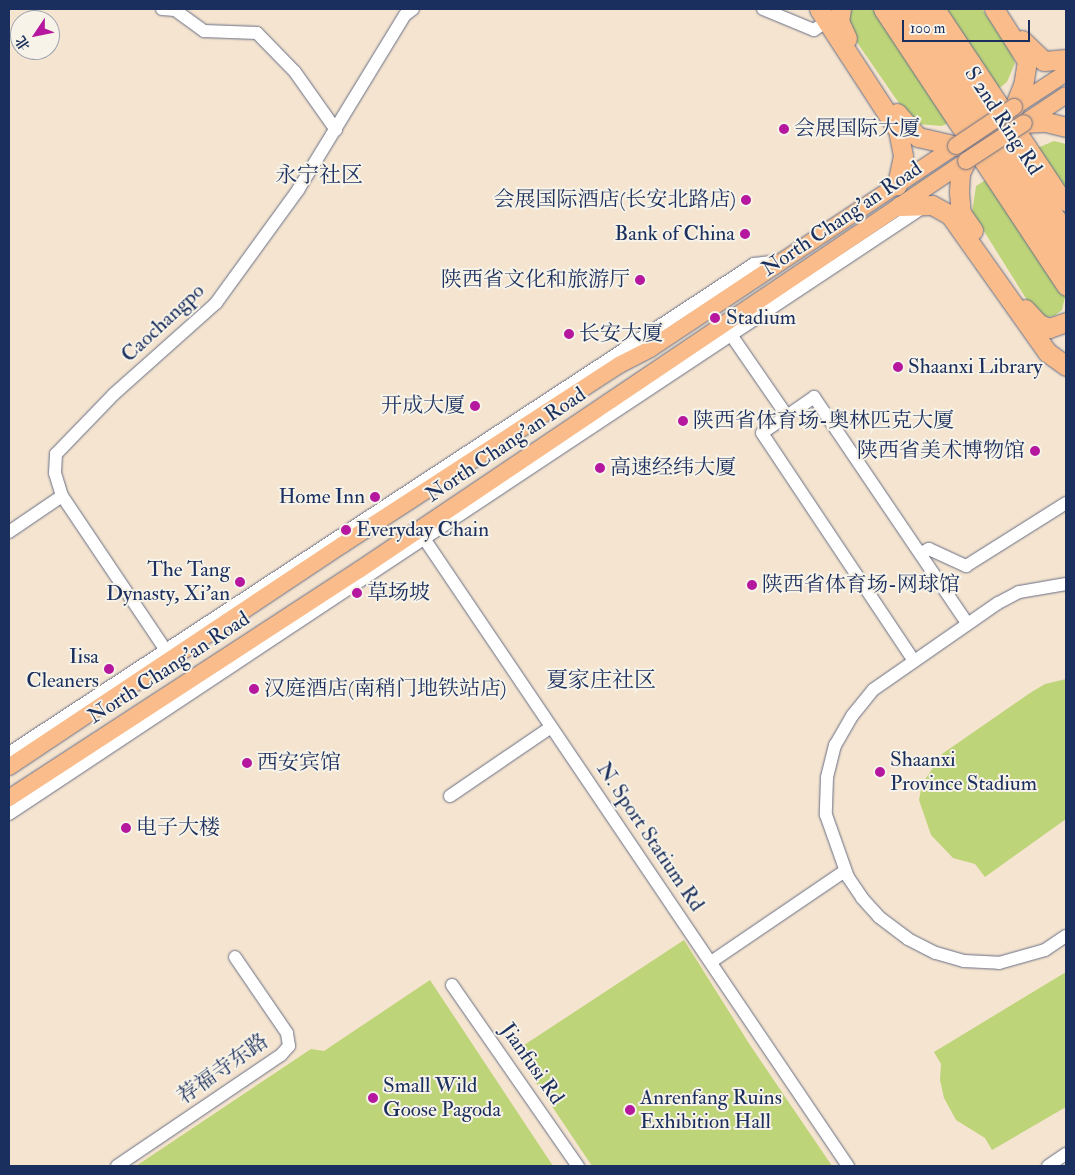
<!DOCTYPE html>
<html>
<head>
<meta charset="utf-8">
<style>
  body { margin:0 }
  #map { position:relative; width:1075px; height:1175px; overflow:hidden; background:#f5e4cf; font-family:"IM FELL Double Pica","Noto Serif SC",serif }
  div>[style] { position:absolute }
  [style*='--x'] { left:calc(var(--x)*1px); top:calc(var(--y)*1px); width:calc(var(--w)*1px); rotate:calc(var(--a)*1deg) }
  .green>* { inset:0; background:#bdd479 }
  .roads { filter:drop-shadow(0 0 1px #676e86) drop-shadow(0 0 1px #676e86) }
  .minor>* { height:12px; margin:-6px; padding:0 6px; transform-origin:6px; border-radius:6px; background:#fff }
  .major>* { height:16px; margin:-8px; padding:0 8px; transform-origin:8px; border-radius:8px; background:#f9bc8a }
  .highway>* { height:19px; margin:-9.5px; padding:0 9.5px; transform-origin:9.5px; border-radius:9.5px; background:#f9bc8a }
  .bridges { filter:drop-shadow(0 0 1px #676e86) drop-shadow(0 0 1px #676e86) }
  .major-bridge>* { height:16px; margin:-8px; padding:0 8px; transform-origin:8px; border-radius:8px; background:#f9bc8a }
  .dots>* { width:14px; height:14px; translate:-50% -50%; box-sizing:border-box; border:2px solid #f7f3e8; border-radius:50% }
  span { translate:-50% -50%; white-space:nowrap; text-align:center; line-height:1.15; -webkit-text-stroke:4px #f7f3e8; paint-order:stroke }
  .street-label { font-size:21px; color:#1b2f5e }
  .poi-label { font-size:21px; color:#1b2f5e }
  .left { translate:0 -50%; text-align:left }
  .right { translate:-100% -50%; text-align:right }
  .neighbourhood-label { font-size:22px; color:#1b2f5e }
  .frame { position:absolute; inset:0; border:10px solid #1b2f5e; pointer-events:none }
  .north { position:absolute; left:10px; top:10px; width:50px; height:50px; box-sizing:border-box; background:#f7f3e8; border:1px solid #9fa5b1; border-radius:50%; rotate:236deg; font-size:14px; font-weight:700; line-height:20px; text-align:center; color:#1b2f5e }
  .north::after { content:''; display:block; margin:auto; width:18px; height:22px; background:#b5179e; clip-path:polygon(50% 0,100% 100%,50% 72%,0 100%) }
  .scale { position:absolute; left:902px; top:20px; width:128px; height:22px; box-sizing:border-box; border:2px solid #1b2f5e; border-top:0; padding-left:6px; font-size:15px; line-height:18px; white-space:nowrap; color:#1b2f5e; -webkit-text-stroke:4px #f7f3e8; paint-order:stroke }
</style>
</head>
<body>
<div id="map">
  <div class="green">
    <div style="clip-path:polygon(846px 9px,875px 9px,950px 122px,942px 126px,918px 124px,903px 109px,845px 25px)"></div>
    <div style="clip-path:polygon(942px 9px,982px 9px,1012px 53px,1015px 63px,1007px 82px,997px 90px)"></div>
    <div style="clip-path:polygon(1054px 141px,1066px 144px,1066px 196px,1035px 149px)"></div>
    <div style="clip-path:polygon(987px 179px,1065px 297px,1062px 310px,1054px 316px,1047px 317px,1032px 308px,972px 212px,976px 186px)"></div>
    <div style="clip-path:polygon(1066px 679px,1066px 819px,985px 877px,975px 864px,953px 858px,931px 835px,919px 800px,922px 784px,942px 754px,1030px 693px,1045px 684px)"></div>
    <div style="clip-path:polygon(684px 940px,750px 1045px,832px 1166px,592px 1166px,515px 1051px)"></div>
    <div style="clip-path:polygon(1066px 972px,1066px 1107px,992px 1150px,985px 1138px,956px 1120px,944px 1098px,940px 1080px,941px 1064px,934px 1052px)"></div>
    <div style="clip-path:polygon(430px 980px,553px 1166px,136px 1166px,311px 1049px,324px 1051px)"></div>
  </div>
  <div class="roads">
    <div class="minor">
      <div style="--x:162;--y:9;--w:13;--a:4"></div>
      <div style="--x:175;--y:10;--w:36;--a:36"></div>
      <div style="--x:204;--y:31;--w:53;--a:2.2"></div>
      <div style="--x:257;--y:33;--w:54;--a:45.7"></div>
      <div style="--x:295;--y:72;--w:71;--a:54.7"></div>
      <div style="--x:763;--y:9;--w:55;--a:22.4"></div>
      <div style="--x:814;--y:30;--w:16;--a:-35"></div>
      <div style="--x:727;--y:329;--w:106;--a:55.4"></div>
      <div style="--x:787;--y:416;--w:30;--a:146"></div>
      <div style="--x:762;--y:433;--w:274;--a:56.3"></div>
      <div style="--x:787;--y:416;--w:33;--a:-35"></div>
      <div style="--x:814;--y:397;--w:273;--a:55.9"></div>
      <div style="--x:9;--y:532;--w:64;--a:-34.2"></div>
      <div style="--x:421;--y:534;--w:763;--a:55.96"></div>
      <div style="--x:921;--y:553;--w:9;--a:-27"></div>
      <div style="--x:929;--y:549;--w:41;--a:24.7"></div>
      <div style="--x:966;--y:566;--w:118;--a:-32.2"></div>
      <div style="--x:1066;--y:584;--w:48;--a:170.3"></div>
      <div style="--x:1019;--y:592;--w:24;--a:152"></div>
      <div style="--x:998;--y:603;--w:152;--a:145.2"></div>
      <div style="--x:873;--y:690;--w:33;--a:129"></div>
      <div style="--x:852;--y:716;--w:34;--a:120"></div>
      <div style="--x:835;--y:745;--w:34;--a:104"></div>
      <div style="--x:827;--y:778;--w:37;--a:92"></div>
      <div style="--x:826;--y:815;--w:66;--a:70.5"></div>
      <div style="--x:848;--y:877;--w:25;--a:56"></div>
      <div style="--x:862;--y:898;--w:25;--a:48"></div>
      <div style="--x:879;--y:917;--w:36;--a:37"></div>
      <div style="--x:908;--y:939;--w:31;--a:27"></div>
      <div style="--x:936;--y:953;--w:29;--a:16"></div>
      <div style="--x:964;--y:961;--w:35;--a:3"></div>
      <div style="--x:999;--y:963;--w:48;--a:-15.8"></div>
      <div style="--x:1045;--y:950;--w:25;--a:-34"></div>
      <div style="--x:169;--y:655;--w:192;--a:-123.9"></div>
      <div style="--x:62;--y:496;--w:24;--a:-107"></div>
      <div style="--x:55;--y:473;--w:19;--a:-87"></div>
      <div style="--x:56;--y:454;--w:83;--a:-46"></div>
      <div style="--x:114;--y:394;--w:137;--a:-41.7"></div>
      <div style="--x:216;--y:303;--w:140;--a:-54"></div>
      <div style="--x:298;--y:190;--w:205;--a:-58.6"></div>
      <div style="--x:405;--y:15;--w:10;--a:-37"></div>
      <div style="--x:9;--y:753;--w:891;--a:-33.28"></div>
      <div style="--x:754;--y:264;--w:26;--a:-7"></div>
      <div style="--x:450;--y:796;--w:122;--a:-34.3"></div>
      <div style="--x:9;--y:814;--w:1099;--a:-33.57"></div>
      <div style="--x:711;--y:962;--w:162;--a:-34.2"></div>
      <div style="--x:452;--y:985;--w:221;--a:55.2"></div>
      <div style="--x:117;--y:1166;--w:198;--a:-34.1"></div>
      <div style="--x:281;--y:1055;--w:12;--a:-48"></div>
      <div style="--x:289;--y:1046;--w:13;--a:-99"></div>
      <div style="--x:287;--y:1033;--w:92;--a:-124.4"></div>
      <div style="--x:1048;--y:1166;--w:22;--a:-34"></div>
    </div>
    <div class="major">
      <div style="--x:937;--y:9;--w:233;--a:56.4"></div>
      <div style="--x:1014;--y:107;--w:62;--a:-33.2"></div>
      <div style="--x:1024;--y:123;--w:50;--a:-33.7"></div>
      <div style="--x:9;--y:767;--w:400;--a:-33.7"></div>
      <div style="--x:342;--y:545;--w:330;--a:-33"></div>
      <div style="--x:619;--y:365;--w:35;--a:-27"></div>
      <div style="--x:650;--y:349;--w:367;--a:-33.6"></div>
      <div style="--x:9;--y:798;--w:418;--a:-33.1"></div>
      <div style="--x:359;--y:570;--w:732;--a:-33.97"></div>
    </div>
    <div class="highway">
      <div style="--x:819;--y:9;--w:145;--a:56.9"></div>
      <div style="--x:898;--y:130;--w:26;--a:79"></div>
      <div style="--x:903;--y:156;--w:30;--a:102"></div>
      <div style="--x:841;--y:9;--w:12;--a:99"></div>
      <div style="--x:839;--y:21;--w:19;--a:65"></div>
      <div style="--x:883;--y:9;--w:332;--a:56.5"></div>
      <div style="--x:902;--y:9;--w:298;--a:56.6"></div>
      <div style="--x:919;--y:9;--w:269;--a:56.8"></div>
      <div style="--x:994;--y:9;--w:62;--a:57.6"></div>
      <div style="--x:1027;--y:61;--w:24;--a:99"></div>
      <div style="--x:1023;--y:85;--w:24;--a:112"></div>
      <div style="--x:1022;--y:40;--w:30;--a:44"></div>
      <div style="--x:1044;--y:61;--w:22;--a:-5"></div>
      <div style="--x:897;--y:113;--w:32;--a:49"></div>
      <div style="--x:918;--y:137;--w:39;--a:13"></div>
      <div style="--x:1024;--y:123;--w:22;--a:-3"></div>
      <div style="--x:1046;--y:122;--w:21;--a:14"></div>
      <div style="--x:966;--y:161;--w:13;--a:117"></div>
      <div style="--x:960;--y:173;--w:19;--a:93"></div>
      <div style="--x:959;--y:192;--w:21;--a:85"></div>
      <div style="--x:961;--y:213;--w:21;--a:55"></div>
      <div style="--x:900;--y:206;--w:32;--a:-2"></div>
      <div style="--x:932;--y:205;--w:21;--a:29"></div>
      <div style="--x:950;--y:215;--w:168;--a:54.7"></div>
      <div style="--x:1047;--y:352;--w:24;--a:36"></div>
      <div style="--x:1025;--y:309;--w:21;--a:47"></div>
      <div style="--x:1039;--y:324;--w:11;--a:22"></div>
      <div style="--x:1049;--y:328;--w:18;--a:-19"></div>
    </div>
  </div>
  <div class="bridges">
    <div class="major-bridge">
      <div style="--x:956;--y:146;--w:70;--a:-33.9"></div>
      <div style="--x:966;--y:161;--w:69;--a:-33.2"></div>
    </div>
  </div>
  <div class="dots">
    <div style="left:784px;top:129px;background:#b5179e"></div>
    <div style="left:746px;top:200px;background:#b5179e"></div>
    <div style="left:745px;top:234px;background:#b5179e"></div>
    <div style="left:640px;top:280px;background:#b5179e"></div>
    <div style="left:715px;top:318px;background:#b5179e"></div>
    <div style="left:569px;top:334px;background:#b5179e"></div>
    <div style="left:898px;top:367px;background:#b5179e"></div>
    <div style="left:475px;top:406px;background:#b5179e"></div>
    <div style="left:683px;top:421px;background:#b5179e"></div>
    <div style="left:1035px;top:451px;background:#b5179e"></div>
    <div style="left:600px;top:468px;background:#b5179e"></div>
    <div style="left:375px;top:497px;background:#b5179e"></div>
    <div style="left:346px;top:530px;background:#b5179e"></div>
    <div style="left:240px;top:582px;background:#b5179e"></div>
    <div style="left:752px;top:585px;background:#b5179e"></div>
    <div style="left:357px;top:593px;background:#b5179e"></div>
    <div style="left:109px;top:669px;background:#b5179e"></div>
    <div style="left:254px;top:689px;background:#b5179e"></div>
    <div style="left:247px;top:763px;background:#b5179e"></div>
    <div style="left:880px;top:772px;background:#b5179e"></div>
    <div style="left:126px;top:828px;background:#b5179e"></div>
    <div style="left:373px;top:1098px;background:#b5179e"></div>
    <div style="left:630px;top:1110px;background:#b5179e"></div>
  </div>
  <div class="street-label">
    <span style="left:1003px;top:121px;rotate:57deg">S 2nd Ring Rd</span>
    <span style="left:842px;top:219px;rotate:-34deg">North Chang'an Road</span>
    <span style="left:163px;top:323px;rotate:-43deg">Caochangpo</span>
    <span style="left:506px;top:445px;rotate:-34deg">North Chang'an Road</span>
    <span style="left:169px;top:668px;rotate:-33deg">North Chang'an Road</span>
    <span style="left:650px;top:837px;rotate:56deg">N. Sport Statium Rd</span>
    <span style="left:532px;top:1064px;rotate:55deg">Jianfusi Rd</span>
    <span style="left:223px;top:1069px;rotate:-35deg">荐福寺东路</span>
  </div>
  <div class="poi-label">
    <span class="left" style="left:794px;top:129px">会展国际大厦</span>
    <span class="right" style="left:736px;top:200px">会展国际酒店(长安北路店)</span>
    <span class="right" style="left:735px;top:234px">Bank of China</span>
    <span class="right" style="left:630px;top:280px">陕西省文化和旅游厅</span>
    <span class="left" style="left:726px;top:318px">Stadium</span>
    <span class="left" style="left:579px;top:334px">长安大厦</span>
    <span class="left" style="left:908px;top:367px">Shaanxi Library</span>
    <span class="right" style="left:465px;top:406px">开成大厦</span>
    <span class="left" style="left:693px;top:421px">陕西省体育场-奥林匹克大厦</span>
    <span class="right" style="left:1025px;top:451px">陕西省美术博物馆</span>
    <span class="left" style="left:610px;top:468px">高速经纬大厦</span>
    <span class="right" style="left:365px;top:497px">Home Inn</span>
    <span class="left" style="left:356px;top:530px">Everyday Chain</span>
    <span class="right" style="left:230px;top:582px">The Tang<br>Dynasty, Xi'an</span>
    <span class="left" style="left:762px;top:585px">陕西省体育场-网球馆</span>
    <span class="left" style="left:367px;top:593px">草场坡</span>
    <span class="right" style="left:99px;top:669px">Iisa<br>Cleaners</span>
    <span class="left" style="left:264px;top:689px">汉庭酒店(南稍门地铁站店)</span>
    <span class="left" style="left:890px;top:772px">Shaanxi<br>Province Stadium</span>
    <span class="left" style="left:257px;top:763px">西安宾馆</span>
    <span class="left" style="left:136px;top:828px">电子大楼</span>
    <span class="left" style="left:383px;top:1098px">Small Wild<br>Goose Pagoda</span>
    <span class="left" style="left:640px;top:1110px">Anrenfang Ruins<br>Exhibition Hall</span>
  </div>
  <div class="neighbourhood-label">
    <span style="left:319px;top:176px">永宁社区</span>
    <span style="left:601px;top:681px">夏家庄社区</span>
  </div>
  <div class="frame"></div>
  <div class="north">北</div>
  <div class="scale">100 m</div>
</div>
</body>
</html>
